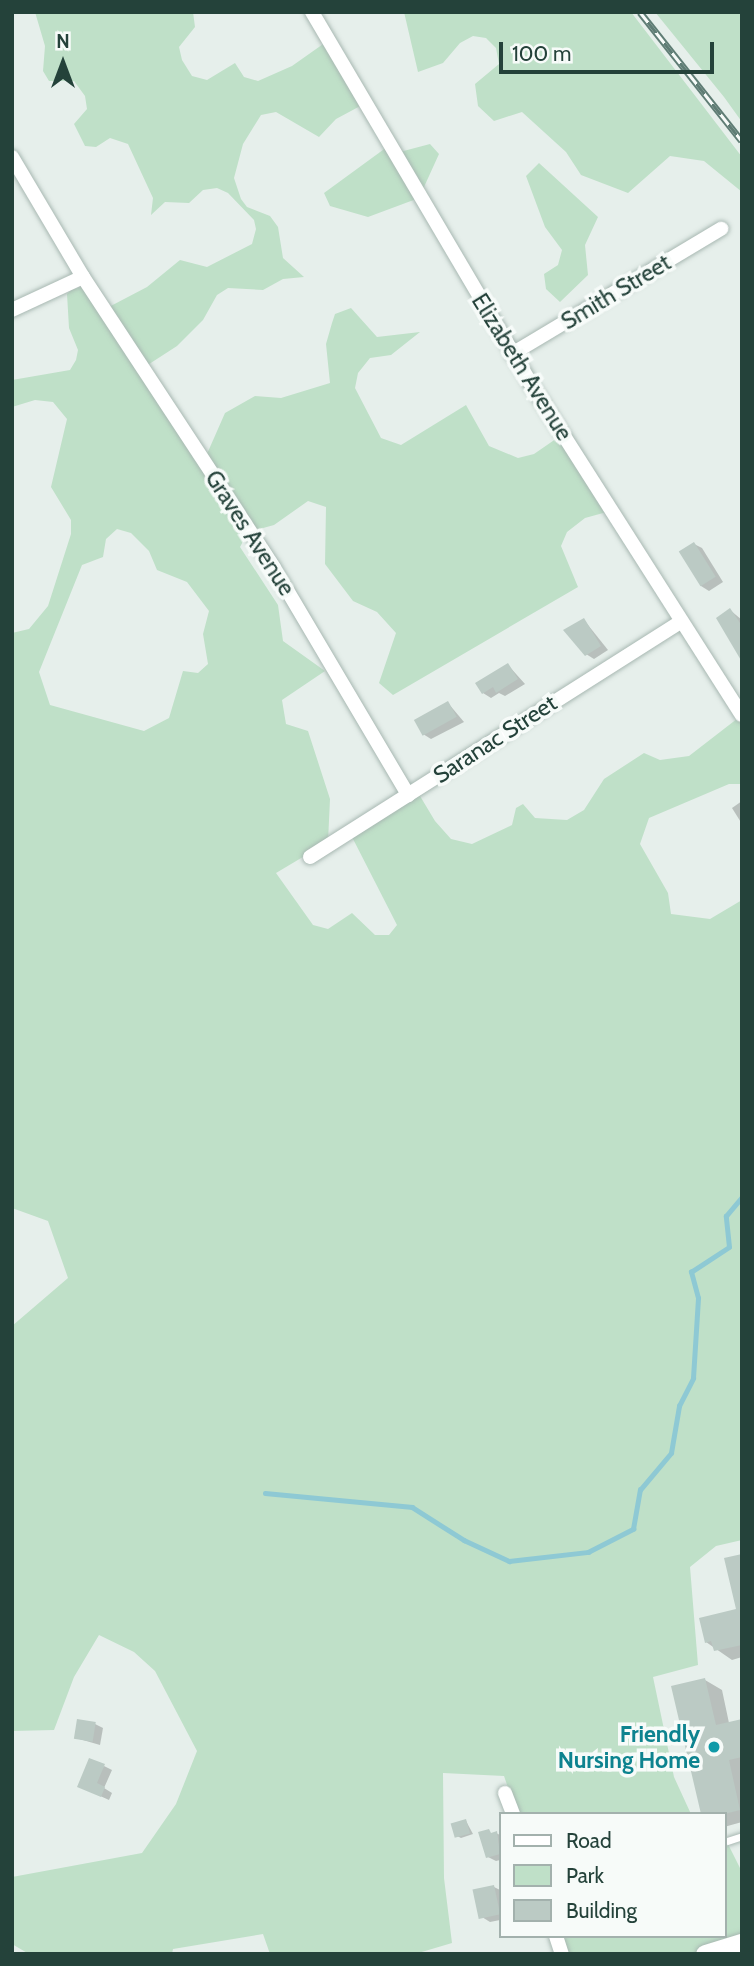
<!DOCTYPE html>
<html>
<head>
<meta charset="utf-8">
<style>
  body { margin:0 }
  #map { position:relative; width:754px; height:1966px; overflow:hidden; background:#e6efeb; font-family:Cabin,sans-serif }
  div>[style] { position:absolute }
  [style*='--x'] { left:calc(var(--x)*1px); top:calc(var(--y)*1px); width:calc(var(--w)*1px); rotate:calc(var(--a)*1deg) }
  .green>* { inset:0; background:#bfe0c8 }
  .shadow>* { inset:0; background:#0003 }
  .stream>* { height:4.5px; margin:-2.25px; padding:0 2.25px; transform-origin:2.25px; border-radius:2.25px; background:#8ec9d4 }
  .building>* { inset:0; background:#bbcac4; transform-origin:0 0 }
  .roads { filter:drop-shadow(0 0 2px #a8b8b2) drop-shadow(0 0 2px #a8b8b2) }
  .lane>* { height:7px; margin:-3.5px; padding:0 3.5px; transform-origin:3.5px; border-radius:3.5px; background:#fff }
  .street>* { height:14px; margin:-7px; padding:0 7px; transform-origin:7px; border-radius:7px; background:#fff }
  .secondary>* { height:19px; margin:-9.5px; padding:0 9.5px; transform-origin:9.5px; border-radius:9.5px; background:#fff }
  .rail>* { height:7px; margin-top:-3.5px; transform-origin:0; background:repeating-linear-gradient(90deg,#f7fbf9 0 13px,#5f7d75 0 26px); box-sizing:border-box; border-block:2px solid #5f7d75 }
  .dots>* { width:19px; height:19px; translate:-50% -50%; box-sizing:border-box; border:4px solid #f7fbf9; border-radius:50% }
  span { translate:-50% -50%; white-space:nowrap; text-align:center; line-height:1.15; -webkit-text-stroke:7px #f7fbf9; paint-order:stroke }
  .street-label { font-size:23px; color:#24423a }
  .culture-label { font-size:23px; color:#0d838f; font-weight:700 }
  .right { translate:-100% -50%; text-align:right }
  .frame { position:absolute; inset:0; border:14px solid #24423a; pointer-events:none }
  .legend { position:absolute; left:499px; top:1812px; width:228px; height:126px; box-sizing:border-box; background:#f7fbf9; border:2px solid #a3b1ad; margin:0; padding:9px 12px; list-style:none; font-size:21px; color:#24423a }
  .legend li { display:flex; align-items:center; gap:14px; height:35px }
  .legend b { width:35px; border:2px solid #a3b1ad }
  .north { position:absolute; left:28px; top:28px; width:70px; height:70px; -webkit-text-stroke:5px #f7fbf9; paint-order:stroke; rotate:0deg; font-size:19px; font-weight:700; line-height:28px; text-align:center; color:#24423a }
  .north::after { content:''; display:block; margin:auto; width:24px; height:32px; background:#24423a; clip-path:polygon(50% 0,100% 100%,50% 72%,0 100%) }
  .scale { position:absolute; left:499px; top:42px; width:215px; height:32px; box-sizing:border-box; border:4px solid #24423a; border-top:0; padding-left:9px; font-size:21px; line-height:24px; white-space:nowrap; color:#24423a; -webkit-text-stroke:5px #f7fbf9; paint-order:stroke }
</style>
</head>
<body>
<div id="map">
  <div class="green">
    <div style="clip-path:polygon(evenodd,35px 12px,193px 12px,195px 27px,179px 47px,182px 60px,192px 76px,207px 80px,235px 63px,244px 77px,258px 81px,292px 66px,326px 42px,364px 104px,336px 119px,319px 137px,276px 112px,261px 115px,243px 144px,234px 178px,241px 199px,247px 207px,270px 216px,278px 227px,283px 258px,304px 277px,283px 279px,263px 290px,228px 288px,217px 295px,203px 320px,177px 346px,143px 368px,203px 463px,225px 413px,255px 396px,281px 398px,330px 383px,326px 344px,332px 323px,335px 314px,351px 308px,377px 337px,420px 332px,391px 355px,370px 358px,358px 373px,355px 388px,381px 438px,401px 445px,466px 405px,489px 446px,518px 458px,534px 454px,563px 434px,614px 510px,585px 518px,567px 532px,561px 546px,578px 587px,393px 695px,379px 683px,396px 633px,377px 612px,353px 601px,325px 564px,326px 507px,308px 501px,274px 525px,248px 532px,240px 547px,278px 605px,283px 641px,325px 671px,282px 700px,286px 724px,308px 731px,330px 799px,328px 842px,276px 873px,313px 925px,328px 929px,352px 913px,375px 935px,389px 935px,397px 925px,352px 837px,423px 793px,420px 796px,435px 821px,451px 839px,472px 844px,512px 825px,516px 808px,523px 804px,535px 818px,567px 820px,584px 810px,604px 779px,644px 753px,660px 760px,689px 756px,742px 715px,742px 784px,729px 784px,649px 818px,640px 844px,668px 893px,671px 914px,710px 919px,742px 900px,742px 1540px,716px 1546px,690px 1567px,698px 1665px,653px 1677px,674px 1777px,691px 1814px,517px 1814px,504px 1776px,443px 1773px,444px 1878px,452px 1943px,415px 1954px,270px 1954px,263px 1934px,173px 1949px,172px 1954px,29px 1954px,12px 1944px,12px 1877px,142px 1853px,176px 1804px,197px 1751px,155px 1671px,134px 1652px,99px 1635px,74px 1677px,54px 1730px,12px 1731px,12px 1326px,68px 1278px,48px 1221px,12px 1208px,12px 633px,29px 629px,48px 606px,71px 534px,71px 520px,51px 487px,67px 419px,53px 402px,35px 400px,12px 407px,12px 380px,70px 370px,76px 360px,78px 350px,69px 328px,67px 294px,71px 290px,88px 285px,105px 309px,147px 287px,180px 260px,207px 267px,252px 244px,256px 229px,254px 220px,228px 193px,217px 188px,203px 190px,189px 203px,165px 202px,151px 215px,153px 198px,128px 144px,110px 138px,96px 147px,85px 146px,74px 124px,87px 109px,85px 96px,74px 81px,49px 81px,43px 71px,45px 46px,35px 12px,117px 529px,131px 533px,149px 551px,157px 570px,187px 582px,209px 611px,203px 634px,208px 664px,198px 673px,183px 671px,169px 718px,144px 731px,50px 705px,39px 672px,82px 565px,103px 557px,106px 539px,117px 529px)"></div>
    <div style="clip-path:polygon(404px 12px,631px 12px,742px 157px,742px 192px,704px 161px,670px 156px,628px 193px,581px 175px,566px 152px,522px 112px,494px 121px,478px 106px,475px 84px,499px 64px,496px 48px,486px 38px,473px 36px,460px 43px,443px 63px,418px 72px)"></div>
    <div style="clip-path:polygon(655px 12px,742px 12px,742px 122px,724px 97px)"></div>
    <div style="clip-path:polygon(430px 144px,439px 154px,419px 198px,368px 217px,330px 206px,324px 193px,387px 147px,396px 153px)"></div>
    <div style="clip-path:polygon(539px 163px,598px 217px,585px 245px,588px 275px,560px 302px,546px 289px,544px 274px,558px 265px,562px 250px,545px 227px,526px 176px)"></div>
    <div style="clip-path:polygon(724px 1836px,742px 1872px,742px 1946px,717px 1954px,564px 1954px,560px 1936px,724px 1936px)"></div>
  </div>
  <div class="shadow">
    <div style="clip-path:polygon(694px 544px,702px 548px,723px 582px,709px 591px,701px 586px)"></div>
    <div style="clip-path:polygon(730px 610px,742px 620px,742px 655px)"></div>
    <div style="clip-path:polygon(584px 620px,608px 650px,594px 659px,586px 654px)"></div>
    <div style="clip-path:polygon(508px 665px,525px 684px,505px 696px,499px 693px,491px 698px,483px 693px,478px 683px)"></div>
    <div style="clip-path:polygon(448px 703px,464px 722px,431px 739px,423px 734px)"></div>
    <div style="clip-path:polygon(742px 801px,742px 824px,732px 808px)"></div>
    <div style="clip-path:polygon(742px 1556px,742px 1657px,732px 1660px,706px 1642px,738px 1611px)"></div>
    <div style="clip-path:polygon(705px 1680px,722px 1690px,729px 1723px,742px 1720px,742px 1822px,724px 1827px)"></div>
    <div style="clip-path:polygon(95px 1724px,103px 1728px,100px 1745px,76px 1738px)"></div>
    <div style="clip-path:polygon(104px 1766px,112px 1770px,104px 1788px,112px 1793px,109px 1800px,87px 1790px)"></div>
    <div style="clip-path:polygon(466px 1821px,473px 1834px,461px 1838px,457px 1836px)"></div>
    <div style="clip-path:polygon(496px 1833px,500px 1835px,500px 1860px,496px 1861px,488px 1857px)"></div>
    <div style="clip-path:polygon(494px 1887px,500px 1890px,500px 1920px,490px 1922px,482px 1917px)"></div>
  </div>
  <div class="stream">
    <div style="--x:265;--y:1493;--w:148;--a:5.4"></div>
    <div style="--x:412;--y:1507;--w:62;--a:32.4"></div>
    <div style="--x:464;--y:1540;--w:50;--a:25"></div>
    <div style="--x:509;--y:1561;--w:80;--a:-6.5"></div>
    <div style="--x:588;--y:1552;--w:51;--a:-27.1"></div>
    <div style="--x:633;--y:1529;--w:40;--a:-80"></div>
    <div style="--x:640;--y:1490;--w:48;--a:-50"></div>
    <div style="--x:671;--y:1453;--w:48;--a:-80.3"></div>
    <div style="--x:679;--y:1406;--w:31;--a:-63"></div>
    <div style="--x:693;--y:1378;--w:80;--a:-86.4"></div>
    <div style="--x:698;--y:1298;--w:27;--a:-105"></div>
    <div style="--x:691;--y:1272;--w:45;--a:-33.3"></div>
    <div style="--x:729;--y:1247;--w:31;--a:-96"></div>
    <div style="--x:726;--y:1216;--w:25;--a:-50"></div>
  </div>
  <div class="building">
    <div style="left:694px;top:542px;width:41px;height:18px;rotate:58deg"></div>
    <div style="clip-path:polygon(730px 608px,742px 626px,742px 662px,716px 618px)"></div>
    <div style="clip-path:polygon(584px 618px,601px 646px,585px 656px,563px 630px)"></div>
    <div style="clip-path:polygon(508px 663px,518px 679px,496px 693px,493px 687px,482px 694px,475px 683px)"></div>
    <div style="left:448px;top:701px;width:18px;height:39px;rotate:61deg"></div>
    <div style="clip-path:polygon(742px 1554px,742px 1645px,714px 1651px,711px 1641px,705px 1643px,699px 1618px,736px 1609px,724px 1558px)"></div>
    <div style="clip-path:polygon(705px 1678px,716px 1725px,742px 1719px,742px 1757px,729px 1760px,740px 1810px,724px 1814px,701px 1814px,671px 1686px)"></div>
    <div style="left:77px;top:1719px;width:19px;height:20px;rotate:9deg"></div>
    <div style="clip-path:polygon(89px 1758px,105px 1764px,97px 1783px,105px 1787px,101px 1797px,77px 1787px)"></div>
    <div style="left:466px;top:1819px;width:15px;height:16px;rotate:74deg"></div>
    <div style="clip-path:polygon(489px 1829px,491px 1833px,497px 1831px,500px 1854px,486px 1858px,478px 1832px)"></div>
    <div style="left:494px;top:1885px;width:30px;height:22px;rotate:78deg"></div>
  </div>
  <div class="roads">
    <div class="lane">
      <div style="--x:727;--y:1841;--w:16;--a:-18"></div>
    </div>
    <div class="street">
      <div style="--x:312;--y:12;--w:428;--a:59.5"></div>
      <div style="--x:529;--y:381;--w:396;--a:57.5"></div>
      <div style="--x:12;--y:157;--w:139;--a:59.4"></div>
      <div style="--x:83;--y:277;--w:348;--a:56.7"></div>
      <div style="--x:274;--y:568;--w:264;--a:59.4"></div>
      <div style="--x:12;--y:310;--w:78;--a:-24.9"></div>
      <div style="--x:512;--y:354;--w:244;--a:-30.9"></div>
      <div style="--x:310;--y:857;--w:438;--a:-32.4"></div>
      <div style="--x:505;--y:1793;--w:22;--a:69"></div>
      <div style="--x:556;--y:1936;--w:19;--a:72"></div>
    </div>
    <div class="secondary">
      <div style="--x:705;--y:1954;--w:39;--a:-17"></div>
    </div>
  </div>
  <div class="rail">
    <div style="--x:640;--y:12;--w:164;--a:51.7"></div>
  </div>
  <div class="dots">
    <div style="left:714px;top:1747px;background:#0f9aa8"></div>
  </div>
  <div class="street-label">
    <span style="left:616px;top:292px;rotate:-31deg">Smith Street</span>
    <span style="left:522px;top:367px;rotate:58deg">Elizabeth Avenue</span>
    <span style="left:250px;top:533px;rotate:57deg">Graves Avenue</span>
    <span style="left:495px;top:739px;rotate:-33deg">Saranac Street</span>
  </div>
  <div class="culture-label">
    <span class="right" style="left:700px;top:1747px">Friendly<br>Nursing Home</span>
  </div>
  <div class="frame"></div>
  <ul class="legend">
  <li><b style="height:9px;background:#fff"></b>Road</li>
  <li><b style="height:19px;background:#bfe0c8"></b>Park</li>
  <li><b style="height:19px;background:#bbcac4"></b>Building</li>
  </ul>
  <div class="north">N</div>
  <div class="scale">100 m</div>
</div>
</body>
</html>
